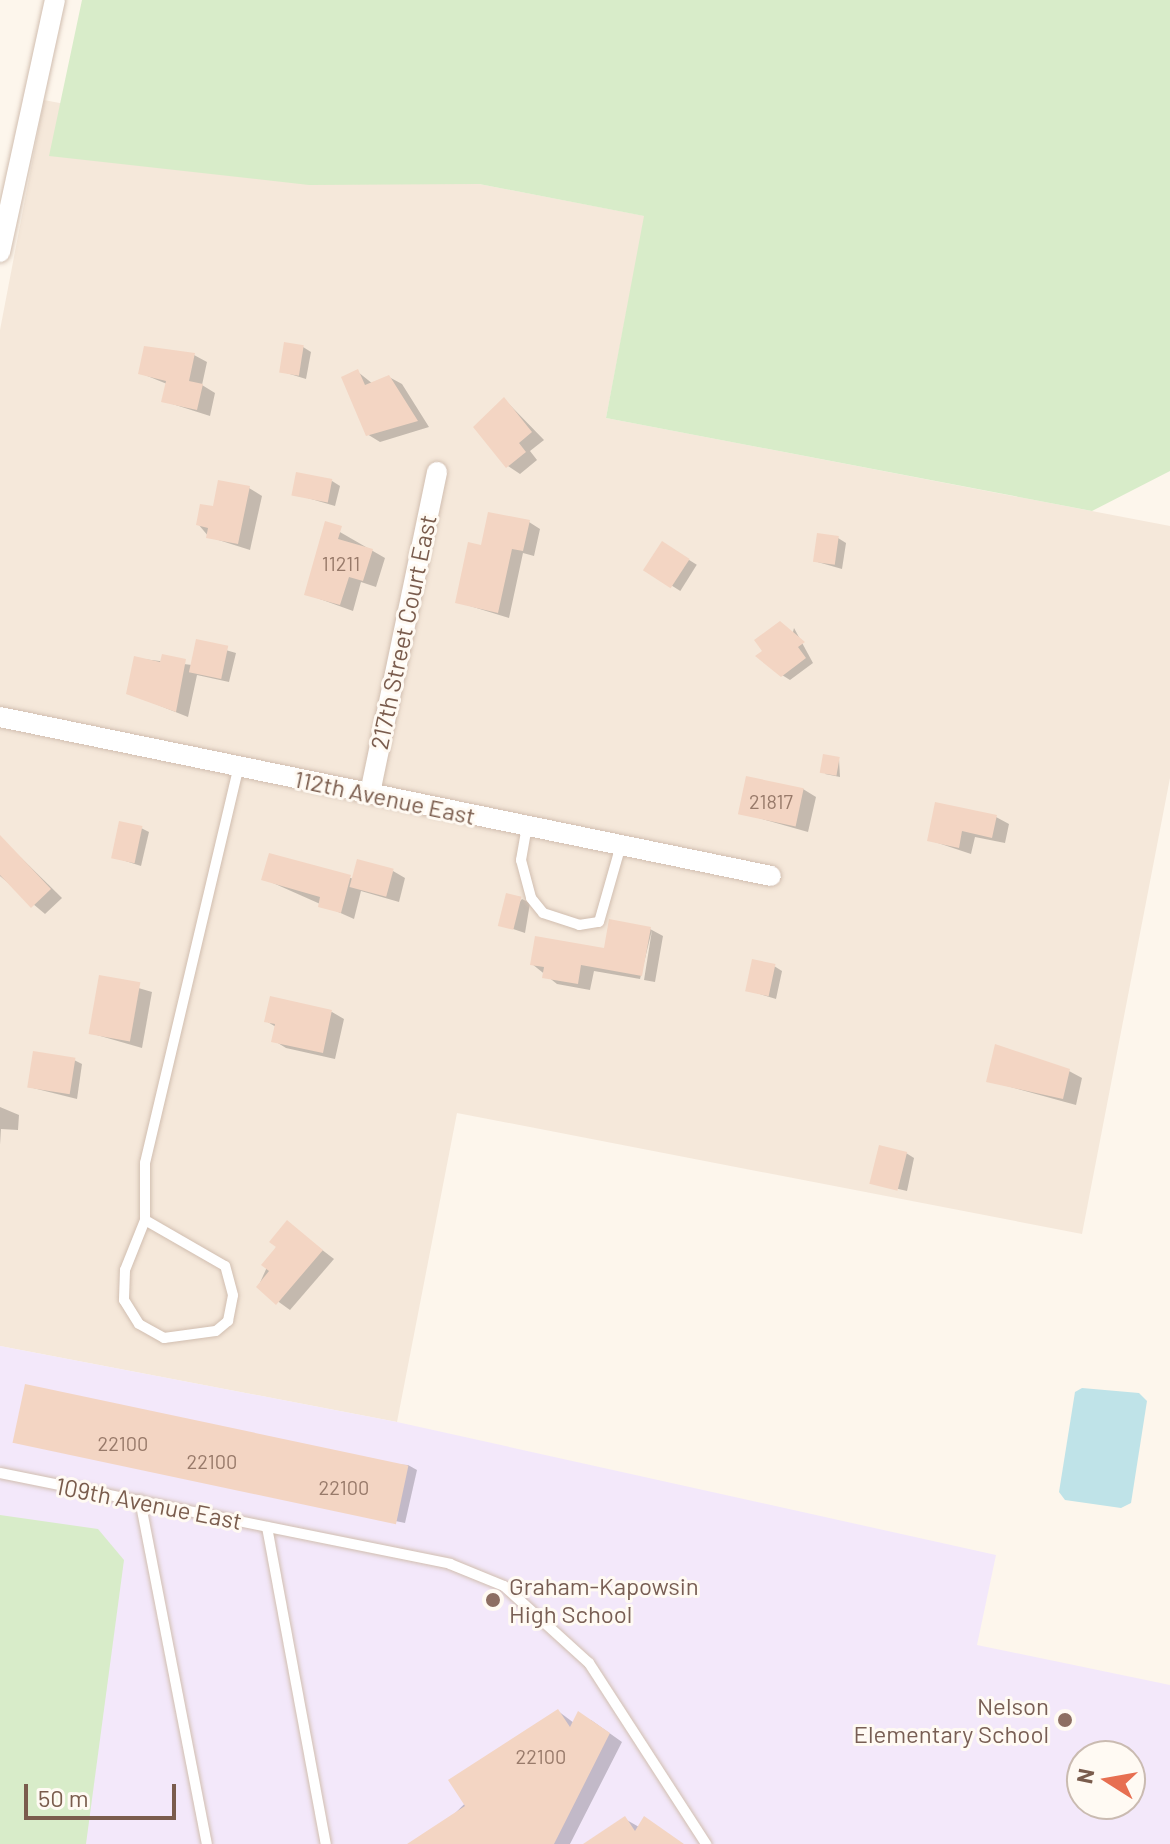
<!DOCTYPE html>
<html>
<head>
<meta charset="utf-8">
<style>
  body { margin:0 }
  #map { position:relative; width:1170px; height:1844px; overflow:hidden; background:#fdf6ec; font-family:Barlow,sans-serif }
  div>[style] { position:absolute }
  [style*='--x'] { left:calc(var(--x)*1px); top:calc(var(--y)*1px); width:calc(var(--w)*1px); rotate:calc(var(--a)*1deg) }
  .residential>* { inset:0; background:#f5e8da }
  .education>* { inset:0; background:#f3e8fa }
  .green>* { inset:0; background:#d8ecc9 }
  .water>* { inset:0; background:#bfe3e8 }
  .shadow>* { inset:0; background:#0003; transform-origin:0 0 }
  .building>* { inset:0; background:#f3d5c3; transform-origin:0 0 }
  .roads { filter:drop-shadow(0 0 2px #d1beb0) drop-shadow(0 0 2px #d1beb0) }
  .service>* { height:10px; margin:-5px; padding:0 5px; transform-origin:5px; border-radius:5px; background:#fff }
  .minor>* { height:20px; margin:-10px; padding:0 10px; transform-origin:10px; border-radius:10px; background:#fff }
  .dots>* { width:22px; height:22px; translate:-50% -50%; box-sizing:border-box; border:4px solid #fffaf3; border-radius:50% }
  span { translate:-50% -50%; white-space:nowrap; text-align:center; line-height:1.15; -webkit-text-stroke:6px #fffaf3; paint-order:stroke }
  .number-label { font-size:20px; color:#987a6a }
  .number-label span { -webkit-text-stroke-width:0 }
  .street-label { font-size:24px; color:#7a5c4d }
  .education-label { font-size:24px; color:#785e54 }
  .left { translate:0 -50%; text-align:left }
  .right { translate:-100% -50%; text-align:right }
  .north { position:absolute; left:1066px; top:1740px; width:80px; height:80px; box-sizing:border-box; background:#fffaf3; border:2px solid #cabbb1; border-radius:50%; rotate:281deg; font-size:22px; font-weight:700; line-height:32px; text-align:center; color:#7a5c4d }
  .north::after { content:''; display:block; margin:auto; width:28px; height:36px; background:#e76f51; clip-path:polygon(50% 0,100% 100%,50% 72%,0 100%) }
  .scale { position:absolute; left:24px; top:1784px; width:152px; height:36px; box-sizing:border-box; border:4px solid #7a5c4d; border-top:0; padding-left:10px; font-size:24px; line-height:28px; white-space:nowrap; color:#7a5c4d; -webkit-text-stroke:6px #fffaf3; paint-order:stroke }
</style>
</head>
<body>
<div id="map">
  <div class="residential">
    <div style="clip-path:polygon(44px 100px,645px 216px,606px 418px,1170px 526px,1170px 778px,1082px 1234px,457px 1113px,397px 1422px,0 1346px,0 330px)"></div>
  </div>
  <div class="education">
    <div style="clip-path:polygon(evenodd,0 1346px,397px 1422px,996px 1555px,977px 1645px,1170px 1685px,1170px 1844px,0 1844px,0 1346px,1082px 1756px,1130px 1756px,1130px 1804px,1082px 1804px,1082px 1756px)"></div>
  </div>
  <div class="green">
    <div style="clip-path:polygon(82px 0,1170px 0,1170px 471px,1092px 511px,606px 418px,644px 216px,479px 184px,309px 185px,49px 156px)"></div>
    <div style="clip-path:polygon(0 1515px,98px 1529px,124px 1560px,86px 1844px,0 1844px)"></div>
  </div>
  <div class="water">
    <div style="clip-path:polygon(1082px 1388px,1139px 1393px,1147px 1401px,1131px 1503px,1121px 1508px,1065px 1500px,1059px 1492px,1075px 1392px)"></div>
  </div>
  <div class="shadow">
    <div style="clip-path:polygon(303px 347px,311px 352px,306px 379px,280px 371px)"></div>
    <div style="clip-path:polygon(194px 355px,207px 362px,202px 385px,215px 393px,210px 416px,163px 401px,167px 384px,140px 373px)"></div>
    <div style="clip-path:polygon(358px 372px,373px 384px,389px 377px,402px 384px,429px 427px,380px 442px,367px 434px)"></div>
    <div style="clip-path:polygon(504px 399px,544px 440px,530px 451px,537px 460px,520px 474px,508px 466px)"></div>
    <div style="clip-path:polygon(332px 481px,340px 486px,335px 506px,294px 494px)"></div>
    <div style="clip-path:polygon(249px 488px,262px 496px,250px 550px,209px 537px,198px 524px)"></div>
    <div style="clip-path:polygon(529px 522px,540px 529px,534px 556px,523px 553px,509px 618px,457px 602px,483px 548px)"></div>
    <div style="clip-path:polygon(326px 524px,385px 558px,376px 587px,361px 582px,353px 611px,306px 594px)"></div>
    <div style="clip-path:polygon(838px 538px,846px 543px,842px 569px,814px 561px)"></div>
    <div style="left:662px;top:543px;width:41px;height:31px;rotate:32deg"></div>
    <div style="clip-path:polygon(794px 628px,813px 663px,790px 680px,782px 675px)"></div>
    <div style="clip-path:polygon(198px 642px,236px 653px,229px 682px,197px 675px,188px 717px,128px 693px,135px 658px,192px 665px)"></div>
    <div style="clip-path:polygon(839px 759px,840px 777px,825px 774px)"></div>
    <div style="clip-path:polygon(803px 789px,816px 797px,808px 832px,741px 813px)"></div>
    <div style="clip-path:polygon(996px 817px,1009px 824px,1005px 843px,975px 837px,971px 854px,929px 840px)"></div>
    <div style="clip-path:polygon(141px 828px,149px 832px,141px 866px,113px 857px)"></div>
    <div style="clip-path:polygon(0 837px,62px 898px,45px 914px,0 876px)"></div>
    <div style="clip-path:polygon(270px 855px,354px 879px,393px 871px,405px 878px,399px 902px,361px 891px,354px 919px,264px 879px)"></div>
    <div style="clip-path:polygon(522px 899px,530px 903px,525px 933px,501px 925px)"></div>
    <div style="clip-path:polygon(650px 929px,663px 936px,655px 982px,644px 980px,652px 930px,640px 979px,594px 971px,590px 990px,557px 984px,532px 964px,606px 950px)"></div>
    <div style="clip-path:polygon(774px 966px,782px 971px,776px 999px,747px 990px)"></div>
    <div style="clip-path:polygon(101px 977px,152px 992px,142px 1048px,90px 1033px)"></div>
    <div style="clip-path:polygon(332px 1012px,344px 1019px,335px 1059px,286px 1048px,273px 1040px,276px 1027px,266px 1021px)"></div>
    <div style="clip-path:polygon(74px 1060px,82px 1064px,77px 1099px,29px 1087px)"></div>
    <div style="clip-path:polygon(1069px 1071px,1082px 1078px,1076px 1105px,989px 1081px)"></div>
    <div style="clip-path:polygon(0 1107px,19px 1115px,18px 1130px,1px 1129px,0 1145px)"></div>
    <div style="clip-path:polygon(906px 1153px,914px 1158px,907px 1191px,873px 1183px)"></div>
    <div style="clip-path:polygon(287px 1223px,334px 1259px,290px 1310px,258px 1287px)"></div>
    <div style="clip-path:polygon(16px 1442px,408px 1465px,417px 1470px,405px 1523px)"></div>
    <div style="clip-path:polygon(558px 1711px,574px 1723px,591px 1720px,622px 1742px,570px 1844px,424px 1844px)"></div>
    <div style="clip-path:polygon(625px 1819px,639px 1827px,683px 1844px,586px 1844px)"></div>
  </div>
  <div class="building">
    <div style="left:284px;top:342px;width:20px;height:31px;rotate:9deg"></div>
    <div style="clip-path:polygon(144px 346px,195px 353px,189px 381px,203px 384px,197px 410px,161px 402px,166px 381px,138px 374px)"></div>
    <div style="clip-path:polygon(358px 369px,365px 385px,389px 375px,418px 421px,366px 436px,341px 377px)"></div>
    <div style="clip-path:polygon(504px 397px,532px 432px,519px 443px,526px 452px,506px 468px,473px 427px)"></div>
    <div style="left:296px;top:472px;width:37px;height:24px;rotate:11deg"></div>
    <div style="clip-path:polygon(218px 480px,250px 486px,238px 544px,206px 538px,208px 528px,196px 525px,200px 504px,213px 506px)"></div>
    <div style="clip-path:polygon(488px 512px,530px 520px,523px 551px,512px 549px,498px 613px,455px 603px,468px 542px,481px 545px)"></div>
    <div style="clip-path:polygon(325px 521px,342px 526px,338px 539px,373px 549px,363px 581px,349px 577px,340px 605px,304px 595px)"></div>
    <div style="left:817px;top:533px;width:22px;height:29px;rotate:8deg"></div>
    <div style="left:662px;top:541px;width:33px;height:35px;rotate:33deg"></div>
    <div style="clip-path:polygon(780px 621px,805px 642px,798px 647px,806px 658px,781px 677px,755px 656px,762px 651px,754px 640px)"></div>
    <div style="left:196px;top:639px;width:33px;height:34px;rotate:12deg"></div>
    <div style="clip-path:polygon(162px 654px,186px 659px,176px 712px,126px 694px,134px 656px,160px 662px)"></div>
    <div style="left:823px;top:754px;width:17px;height:19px;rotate:10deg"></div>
    <div style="left:746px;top:776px;width:59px;height:39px;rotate:12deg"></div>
    <div style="clip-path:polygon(935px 802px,997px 815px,992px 838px,962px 831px,959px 848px,927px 841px)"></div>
    <div style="left:119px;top:821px;width:24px;height:38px;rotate:12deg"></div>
    <div style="clip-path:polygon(0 835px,51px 889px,31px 908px,0 875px)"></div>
    <div style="clip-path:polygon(269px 853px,351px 875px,341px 913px,318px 907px,320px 897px,261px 880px)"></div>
    <div style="left:357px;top:859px;width:38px;height:29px;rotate:15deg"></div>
    <div style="left:506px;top:893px;width:16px;height:34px;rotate:14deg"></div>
    <div style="clip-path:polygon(609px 919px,651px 927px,642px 976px,581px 965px,578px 984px,542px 978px,544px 967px,530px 965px,535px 936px,604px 948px)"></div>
    <div style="left:752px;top:959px;width:24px;height:33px;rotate:12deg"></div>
    <div style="left:99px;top:975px;width:42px;height:60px;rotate:10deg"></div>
    <div style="clip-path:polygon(270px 996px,332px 1010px,323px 1053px,271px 1042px,275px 1024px,264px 1022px)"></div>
    <div style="clip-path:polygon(995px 1044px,1070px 1069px,1063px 1099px,986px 1082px)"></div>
    <div style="left:33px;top:1051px;width:43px;height:37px;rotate:9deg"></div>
    <div style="left:879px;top:1145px;width:29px;height:40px;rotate:14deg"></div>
    <div style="clip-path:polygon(287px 1220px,323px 1250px,276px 1305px,256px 1287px,269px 1271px,261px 1265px,276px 1247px,269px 1242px)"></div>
    <div style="left:25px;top:1384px;width:392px;height:60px;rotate:12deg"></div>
    <div style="clip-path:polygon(558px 1709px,570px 1727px,578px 1711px,610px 1733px,554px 1844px,407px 1844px,465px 1806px,448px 1780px)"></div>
    <div style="clip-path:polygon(625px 1816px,635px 1831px,644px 1816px,684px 1844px,583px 1844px)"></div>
  </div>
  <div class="roads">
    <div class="service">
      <div style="--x:527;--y:826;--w:35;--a:100"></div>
      <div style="--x:521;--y:860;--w:39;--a:75"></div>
      <div style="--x:531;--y:898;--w:19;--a:51"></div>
      <div style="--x:543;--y:913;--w:38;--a:18"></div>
      <div style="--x:579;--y:925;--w:20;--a:-9"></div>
      <div style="--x:599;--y:922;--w:80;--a:-74.1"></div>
      <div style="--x:145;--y:1220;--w:54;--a:111.8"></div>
      <div style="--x:125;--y:1270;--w:30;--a:92"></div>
      <div style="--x:124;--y:1300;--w:28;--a:58"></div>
      <div style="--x:139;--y:1324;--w:29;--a:29"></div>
      <div style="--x:164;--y:1338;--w:52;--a:-7.7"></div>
      <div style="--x:216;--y:1331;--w:16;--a:-40"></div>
      <div style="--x:228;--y:1321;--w:26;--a:-79"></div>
      <div style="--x:233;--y:1295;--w:30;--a:-105"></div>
      <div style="--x:225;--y:1266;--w:92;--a:-150.1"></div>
      <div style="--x:145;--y:1220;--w:57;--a:-90"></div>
      <div style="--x:145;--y:1163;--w:408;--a:-76.7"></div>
      <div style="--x:0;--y:1473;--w:459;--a:11.4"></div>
      <div style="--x:450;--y:1564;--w:58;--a:22.2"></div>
      <div style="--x:504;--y:1586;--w:115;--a:42.2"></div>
      <div style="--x:589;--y:1663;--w:216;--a:57.1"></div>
      <div style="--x:140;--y:1500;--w:350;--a:79"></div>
      <div style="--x:267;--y:1527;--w:322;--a:79.5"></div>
    </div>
    <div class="minor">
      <div style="--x:0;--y:252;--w:258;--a:-77.7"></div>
      <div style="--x:0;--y:717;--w:787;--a:11.65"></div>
      <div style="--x:370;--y:793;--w:328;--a:-78.2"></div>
    </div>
  </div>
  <div class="dots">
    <div style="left:493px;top:1600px;background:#8d6e63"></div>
    <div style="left:1065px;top:1720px;background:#8d6e63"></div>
  </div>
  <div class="number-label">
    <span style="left:341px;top:563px">11211</span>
    <span style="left:771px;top:801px">21817</span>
    <span style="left:123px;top:1443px">22100</span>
    <span style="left:212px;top:1461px">22100</span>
    <span style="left:344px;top:1487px">22100</span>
    <span style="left:541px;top:1756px">22100</span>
  </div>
  <div class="street-label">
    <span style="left:403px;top:632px;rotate:-78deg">217th Street Court East</span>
    <span style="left:385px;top:797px;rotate:12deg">112th Avenue East</span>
    <span style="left:149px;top:1503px;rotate:11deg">109th Avenue East</span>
  </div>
  <div class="education-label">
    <span class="left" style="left:509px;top:1600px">Graham-Kapowsin<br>High School</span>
    <span class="right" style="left:1049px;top:1720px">Nelson<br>Elementary School</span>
  </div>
  <div class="north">N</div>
  <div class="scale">50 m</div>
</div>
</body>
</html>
